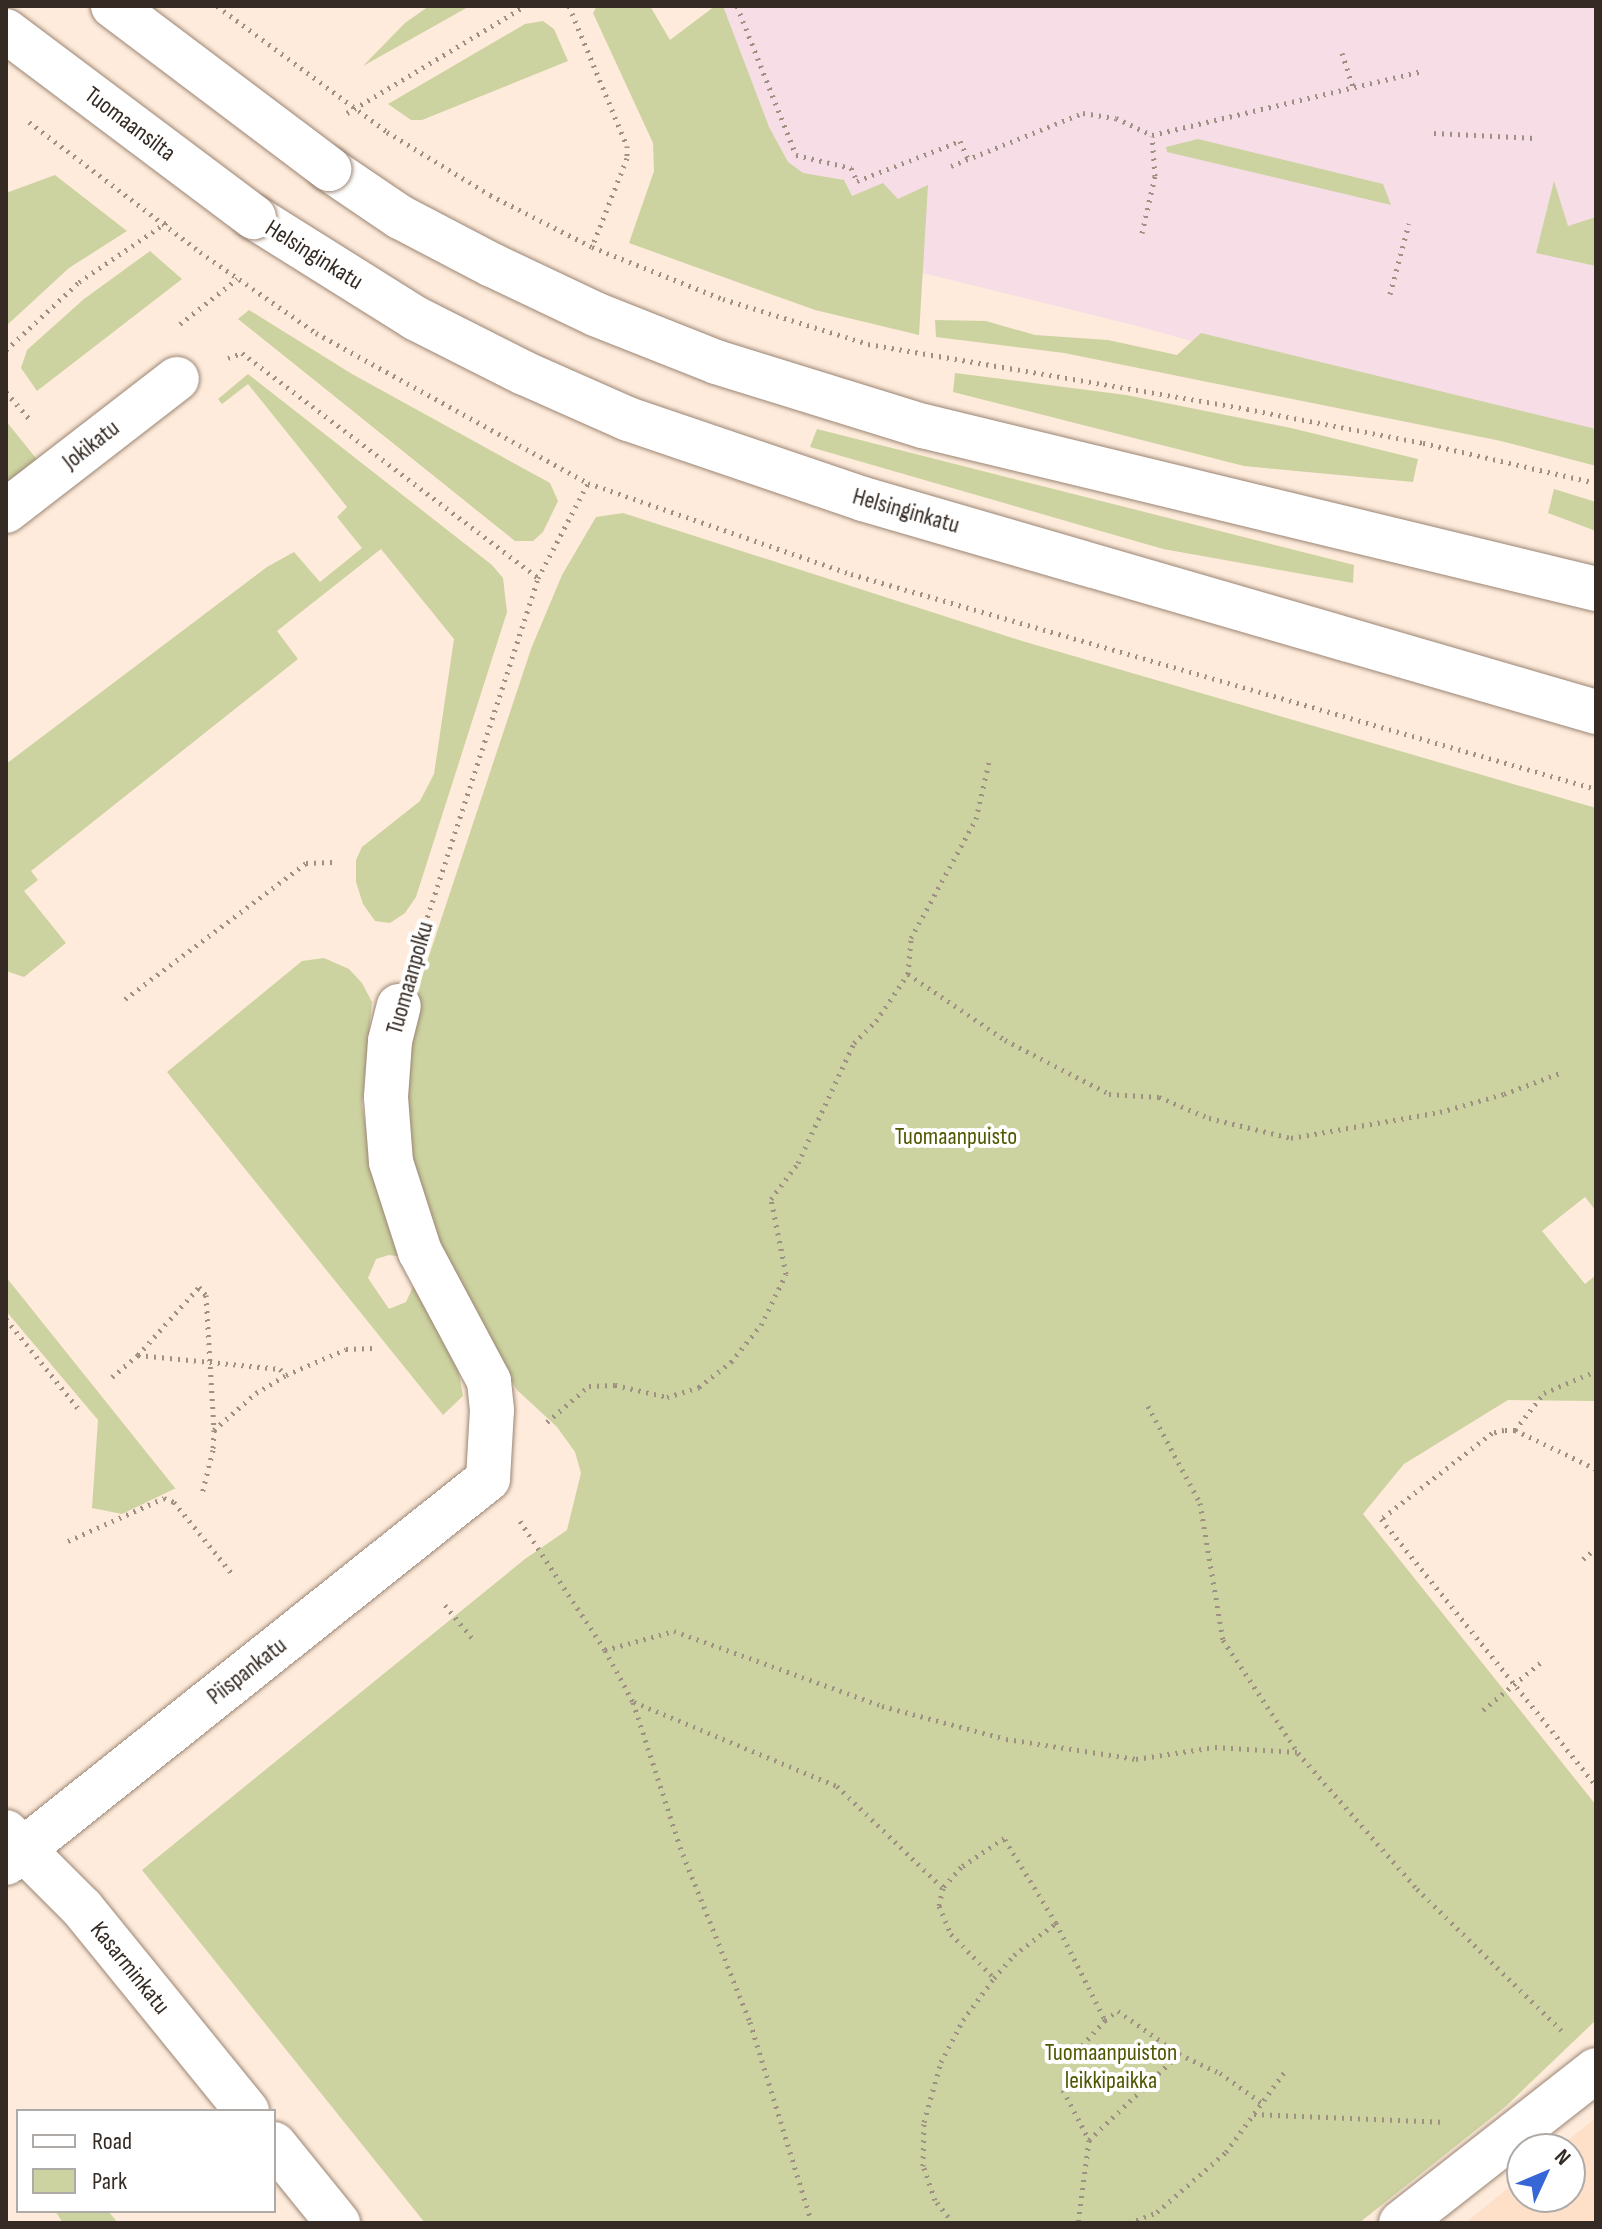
<!DOCTYPE html>
<html>
<head>
<meta charset="utf-8">
<style>
  body { margin:0 }
  #map { position:relative; width:1602px; height:2229px; overflow:hidden; background:#feebdb; font-family:"Sofia Sans Condensed",sans-serif }
  div>[style] { position:absolute }
  [style*='--x'] { left:calc(var(--x)*1px); top:calc(var(--y)*1px); width:calc(var(--w)*1px); rotate:calc(var(--a)*1deg) }
  .commercial>* { inset:0; background:#f6dde6 }
  .built>* { inset:0; background:#fedfc7 }
  .green>* { inset:0; background:#ccd3a0 }
  .pier>* { inset:0; background:#feebdb }
  .path>* { height:5px; margin-top:-2.5px; transform-origin:0; background:repeating-linear-gradient(90deg,#9f9084 0 2px,transparent 0 8px) }
  .roads { filter:drop-shadow(0 0 2px #9b8574) drop-shadow(0 0 2px #9b8574) }
  .minor>* { height:44px; margin:-22px; padding:0 22px; transform-origin:22px; border-radius:22px; background:#fff }
  .major>* { height:44px; margin:-22px; padding:0 22px; transform-origin:22px; border-radius:22px; background:#fff }
  .path-bridge>* { height:5px; margin-top:-2.5px; transform-origin:0; background:repeating-linear-gradient(90deg,#9f9084 0 2px,transparent 0 8px) }
  .bridges { filter:drop-shadow(0 0 2px #9b8574) drop-shadow(0 0 2px #9b8574) }
  .major-bridge>* { height:44px; margin:-22px; padding:0 22px; transform-origin:22px; border-radius:22px; background:#fff }
  span { translate:-50% -50%; white-space:nowrap; text-align:center; line-height:1.15; -webkit-text-stroke:8px #fff; paint-order:stroke }
  .street-label { font-size:24px; color:#352b24 }
  .park-label { font-size:24px; color:#515701 }
  .frame { position:absolute; inset:0; border:8px solid #352b24; pointer-events:none }
  .legend { position:absolute; left:16px; top:2109px; width:260px; height:104px; box-sizing:border-box; background:#fff; border:2px solid #aeaaa7; margin:0; padding:10px 14px; list-style:none; font-size:24px; color:#352b24 }
  .legend li { display:flex; align-items:center; gap:16px; height:40px }
  .legend b { width:40px; border:2px solid #aeaaa7 }
  .north { position:absolute; left:1506px; top:2133px; width:80px; height:80px; box-sizing:border-box; background:#fff; border:2px solid #aeaaa7; border-radius:50%; rotate:46deg; font-size:22px; font-weight:700; line-height:32px; text-align:center; color:#352b24 }
  .north::after { content:''; display:block; margin:auto; width:28px; height:36px; background:#3766d6; clip-path:polygon(50% 0,100% 100%,50% 72%,0 100%) }
</style>
</head>
<body>
<div id="map">
  <div class="commercial">
    <div style="clip-path:polygon(715px 6px,1596px 6px,1596px 416px,1587px 451px,1141px 327px,923px 273px,661px 155px,628px 77px)"></div>
  </div>
  <div class="built">
    <div style="clip-path:polygon(1596px 2118px,1596px 2223px,1465px 2223px,1522px 2177px,1522px 2197px,1570px 2197px,1570px 2149px,1557px 2149px)"></div>
  </div>
  <div class="green">
    <div style="clip-path:polygon(429px 6px,470px 6px,363px 66px,405px 23px)"></div>
    <div style="clip-path:polygon(597px 6px,650px 6px,670px 40px,715px 6px,723px 6px,769px 127px,788px 162px,803px 173px,844px 180px,852px 196px,883px 183px,898px 199px,928px 185px,919px 335px,815px 310px,629px 243px,654px 171px,653px 143px,593px 13px)"></div>
    <div style="clip-path:polygon(543px 21px,554px 29px,568px 61px,422px 120px,411px 120px,388px 104px,525px 24px)"></div>
    <div style="clip-path:polygon(1198px 139px,1383px 184px,1391px 205px,1167px 152px,1166px 147px)"></div>
    <div style="clip-path:polygon(55px 175px,127px 231px,69px 268px,6px 326px,6px 193px)"></div>
    <div style="clip-path:polygon(1554px 181px,1568px 226px,1596px 217px,1596px 266px,1536px 253px)"></div>
    <div style="clip-path:polygon(150px 251px,182px 279px,37px 391px,21px 368px,27px 350px,84px 299px)"></div>
    <div style="clip-path:polygon(249px 310px,352px 374px,550px 483px,558px 501px,543px 532px,533px 541px,515px 541px,238px 319px)"></div>
    <div style="clip-path:polygon(935px 320px,986px 321px,1035px 335px,1108px 340px,1177px 355px,1201px 333px,1596px 429px,1596px 466px,1501px 441px,1064px 353px,936px 337px)"></div>
    <div style="clip-path:polygon(955px 373px,1126px 395px,1291px 428px,1418px 459px,1413px 482px,1244px 466px,953px 392px)"></div>
    <div style="clip-path:polygon(248px 374px,492px 565px,503px 578px,507px 612px,416px 897px,405px 913px,390px 923px,375px 921px,363px 904px,356px 882px,356px 860px,362px 847px,420px 801px,434px 774px,454px 639px,381px 549px,277px 631px,298px 659px,31px 871px,38px 880px,24px 891px,66px 943px,24px 977px,6px 971px,6px 764px,267px 567px,294px 552px,320px 582px,362px 548px,337px 517px,347px 507px,248px 384px,222px 404px,218px 399px)"></div>
    <div style="clip-path:polygon(6px 421px,39px 462px,6px 486px)"></div>
    <div style="clip-path:polygon(817px 429px,1354px 565px,1353px 583px,1163px 549px,810px 447px)"></div>
    <div style="clip-path:polygon(1554px 489px,1596px 502px,1596px 531px,1548px 513px)"></div>
    <div style="clip-path:polygon(623px 513px,1022px 641px,1596px 808px,1596px 1211px,1585px 1197px,1542px 1231px,1585px 1284px,1596px 1275px,1596px 1401px,1508px 1400px,1404px 1464px,1363px 1514px,1596px 1805px,1596px 2020px,1505px 2107px,1359px 2223px,425px 2223px,142px 1870px,525px 1559px,567px 1530px,581px 1473px,575px 1452px,557px 1427px,517px 1390px,486px 1339px,430px 1231px,411px 1171px,404px 1102px,409px 1040px,422px 977px,531px 649px,562px 575px,596px 517px)"></div>
    <div style="clip-path:polygon(324px 958px,349px 969px,362px 983px,372px 1002px,362px 1105px,377px 1191px,403px 1257px,389px 1255px,376px 1259px,368px 1278px,389px 1309px,406px 1302px,415px 1282px,456px 1357px,463px 1396px,443px 1415px,167px 1072px,302px 961px)"></div>
    <div style="clip-path:polygon(6px 1277px,175px 1488px,176px 1488px,122px 1514px,92px 1508px,98px 1420px,6px 1311px)"></div>
    <div style="clip-path:polygon(55px 2211px,108px 2211px,118px 2223px,63px 2223px)"></div>
  </div>
  <div class="pier">
    <div style="clip-path:polygon(6px 6px,248px 6px,280px 30px,61px 176px,6px 135px)"></div>
  </div>
  <div class="path">
    <div style="--x:569;--y:6;--w:152;--a:67.5"></div>
    <div style="--x:627;--y:146;--w:12;--a:90"></div>
    <div style="--x:627;--y:158;--w:96;--a:111.5"></div>
    <div style="--x:737;--y:6;--w:160;--a:68.4"></div>
    <div style="--x:796;--y:155;--w:57;--a:13.3"></div>
    <div style="--x:851;--y:168;--w:14;--a:65"></div>
    <div style="--x:857;--y:181;--w:110;--a:-21.2"></div>
    <div style="--x:960;--y:141;--w:20;--a:66"></div>
    <div style="--x:1342;--y:53;--w:36;--a:72"></div>
    <div style="--x:347;--y:113;--w:208;--a:-31"></div>
    <div style="--x:387;--y:132;--w:121;--a:31.5"></div>
    <div style="--x:490;--y:195;--w:114;--a:27"></div>
    <div style="--x:592;--y:247;--w:141;--a:21.7"></div>
    <div style="--x:723;--y:299;--w:152;--a:17.2"></div>
    <div style="--x:868;--y:344;--w:385;--a:9.7"></div>
    <div style="--x:1247;--y:409;--w:179;--a:10.9"></div>
    <div style="--x:1423;--y:443;--w:178;--a:13"></div>
    <div style="--x:1434;--y:133;--w:101;--a:2.8"></div>
    <div style="--x:951;--y:166;--w:142;--a:-21.9"></div>
    <div style="--x:1083;--y:113;--w:33;--a:9"></div>
    <div style="--x:1116;--y:118;--w:40;--a:25"></div>
    <div style="--x:1152;--y:135;--w:278;--a:-13.3"></div>
    <div style="--x:1142;--y:233;--w:58;--a:-77.2"></div>
    <div style="--x:1155;--y:176;--w:40;--a:-94.3"></div>
    <div style="--x:200;--y:252;--w:141;--a:34.9"></div>
    <div style="--x:316;--y:333;--w:311;--a:28.9"></div>
    <div style="--x:588;--y:483;--w:278;--a:19.1"></div>
    <div style="--x:851;--y:574;--w:775;--a:16.1"></div>
    <div style="--x:1390;--y:294;--w:73;--a:-75"></div>
    <div style="--x:180;--y:324;--w:73;--a:-38.3"></div>
    <div style="--x:6;--y:350;--w:100;--a:-43"></div>
    <div style="--x:79;--y:282;--w:107;--a:-34.3"></div>
    <div style="--x:228;--y:358;--w:15;--a:-20"></div>
    <div style="--x:242;--y:353;--w:372;--a:37.2"></div>
    <div style="--x:6;--y:392;--w:38;--a:49"></div>
    <div style="--x:415;--y:955;--w:397;--a:-71.9"></div>
    <div style="--x:538;--y:578;--w:107;--a:-62.2"></div>
    <div style="--x:908;--y:974;--w:117;--a:34.2"></div>
    <div style="--x:1005;--y:1040;--w:117;--a:27.4"></div>
    <div style="--x:1109;--y:1094;--w:50;--a:3.4"></div>
    <div style="--x:1159;--y:1097;--w:54;--a:22.8"></div>
    <div style="--x:1209;--y:1118;--w:84;--a:13.7"></div>
    <div style="--x:1291;--y:1138;--w:151;--a:-9.9"></div>
    <div style="--x:1440;--y:1112;--w:66;--a:-15.7"></div>
    <div style="--x:1504;--y:1094;--w:60;--a:-20.6"></div>
    <div style="--x:125;--y:999;--w:226;--a:-36.9"></div>
    <div style="--x:306;--y:863;--w:27;--a:-2"></div>
    <div style="--x:6;--y:1319;--w:119;--a:51.1"></div>
    <div style="--x:138;--y:1355;--w:143;--a:5.6"></div>
    <div style="--x:280;--y:1369;--w:8;--a:45"></div>
    <div style="--x:112;--y:1377;--w:34;--a:-40"></div>
    <div style="--x:138;--y:1355;--w:91;--a:-48.1"></div>
    <div style="--x:199;--y:1287;--w:11;--a:49"></div>
    <div style="--x:206;--y:1295;--w:135;--a:86.6"></div>
    <div style="--x:214;--y:1430;--w:20;--a:93"></div>
    <div style="--x:213;--y:1450;--w:45;--a:104"></div>
    <div style="--x:1148;--y:1406;--w:110;--a:61.8"></div>
    <div style="--x:1200;--y:1503;--w:139;--a:80.5"></div>
    <div style="--x:1223;--y:1640;--w:136;--a:56.4"></div>
    <div style="--x:1298;--y:1753;--w:181;--a:48.8"></div>
    <div style="--x:1417;--y:1889;--w:202;--a:44.4"></div>
    <div style="--x:547;--y:1422;--w:55;--a:-40.6"></div>
    <div style="--x:589;--y:1386;--w:26;--a:-2"></div>
    <div style="--x:615;--y:1385;--w:53;--a:13"></div>
    <div style="--x:667;--y:1397;--w:34;--a:-17"></div>
    <div style="--x:699;--y:1387;--w:41;--a:-38"></div>
    <div style="--x:731;--y:1362;--w:48;--a:-51"></div>
    <div style="--x:761;--y:1325;--w:57;--a:-63.9"></div>
    <div style="--x:786;--y:1274;--w:76;--a:-101.3"></div>
    <div style="--x:771;--y:1199;--w:45;--a:-53.1"></div>
    <div style="--x:798;--y:1163;--w:132;--a:-65"></div>
    <div style="--x:854;--y:1043;--w:31;--a:-45"></div>
    <div style="--x:876;--y:1021;--w:57;--a:-55.8"></div>
    <div style="--x:908;--y:974;--w:36;--a:-85"></div>
    <div style="--x:911;--y:938;--w:136;--a:-61.4"></div>
    <div style="--x:976;--y:819;--w:58;--a:-77.2"></div>
    <div style="--x:214;--y:1430;--w:56;--a:-41.4"></div>
    <div style="--x:256;--y:1393;--w:35;--a:-31"></div>
    <div style="--x:286;--y:1375;--w:65;--a:-23.4"></div>
    <div style="--x:346;--y:1349;--w:28;--a:-2"></div>
    <div style="--x:1515;--y:1430;--w:47;--a:-51.9"></div>
    <div style="--x:1544;--y:1393;--w:56;--a:-22.9"></div>
    <div style="--x:1596;--y:1469;--w:90;--a:-154.3"></div>
    <div style="--x:1515;--y:1430;--w:11;--a:180"></div>
    <div style="--x:1504;--y:1430;--w:12;--a:166"></div>
    <div style="--x:1492;--y:1433;--w:140;--a:142.2"></div>
    <div style="--x:1381;--y:1519;--w:342;--a:51.1"></div>
    <div style="--x:520;--y:1521;--w:154;--a:56.6"></div>
    <div style="--x:605;--y:1650;--w:59;--a:61.7"></div>
    <div style="--x:633;--y:1702;--w:152;--a:72"></div>
    <div style="--x:680;--y:1847;--w:188;--a:68.2"></div>
    <div style="--x:750;--y:2022;--w:210;--a:72.9"></div>
    <div style="--x:68;--y:1541;--w:105;--a:-24.1"></div>
    <div style="--x:164;--y:1498;--w:11;--a:22"></div>
    <div style="--x:174;--y:1502;--w:95;--a:51"></div>
    <div style="--x:1583;--y:1559;--w:17;--a:-40"></div>
    <div style="--x:445;--y:1605;--w:43;--a:50.7"></div>
    <div style="--x:605;--y:1650;--w:72;--a:-15.4"></div>
    <div style="--x:674;--y:1631;--w:221;--a:19.8"></div>
    <div style="--x:882;--y:1706;--w:128;--a:14.9"></div>
    <div style="--x:1006;--y:1739;--w:132;--a:8.7"></div>
    <div style="--x:1136;--y:1759;--w:80;--a:-8.6"></div>
    <div style="--x:1215;--y:1747;--w:82;--a:3.5"></div>
    <div style="--x:634;--y:1702;--w:220;--a:22.5"></div>
    <div style="--x:837;--y:1786;--w:147;--a:43.9"></div>
    <div style="--x:1483;--y:1710;--w:74;--a:-39.5"></div>
    <div style="--x:1056;--y:1923;--w:109;--a:63.2"></div>
    <div style="--x:1105;--y:2020;--w:52;--a:131.9"></div>
    <div style="--x:1070;--y:2059;--w:32;--a:103"></div>
    <div style="--x:1063;--y:2090;--w:56;--a:62.5"></div>
    <div style="--x:1089;--y:2140;--w:84;--a:97.5"></div>
    <div style="--x:1105;--y:2020;--w:16;--a:-35"></div>
    <div style="--x:1118;--y:2011;--w:75;--a:35.2"></div>
    <div style="--x:1179;--y:2054;--w:45;--a:24.9"></div>
    <div style="--x:1220;--y:2073;--w:52;--a:35.5"></div>
    <div style="--x:1254;--y:2114;--w:187;--a:2.4"></div>
    <div style="--x:1089;--y:2140;--w:124;--a:-43.7"></div>
    <div style="--x:953;--y:2223;--w:29;--a:-128"></div>
    <div style="--x:935;--y:2200;--w:36;--a:-109"></div>
    <div style="--x:923;--y:2166;--w:44;--a:-88.7"></div>
    <div style="--x:924;--y:2122;--w:62;--a:-74.2"></div>
    <div style="--x:941;--y:2062;--w:47;--a:-62.4"></div>
    <div style="--x:963;--y:2020;--w:52;--a:-53.6"></div>
    <div style="--x:994;--y:1978;--w:30;--a:-49"></div>
    <div style="--x:1014;--y:1955;--w:53;--a:-37.3"></div>
    <div style="--x:1056;--y:1923;--w:100;--a:-121.5"></div>
    <div style="--x:1004;--y:1838;--w:52;--a:146"></div>
    <div style="--x:961;--y:1867;--w:28;--a:131"></div>
    <div style="--x:943;--y:1888;--w:18;--a:103"></div>
    <div style="--x:939;--y:1906;--w:30;--a:67"></div>
    <div style="--x:951;--y:1934;--w:62;--a:45.7"></div>
    <div style="--x:1129;--y:2223;--w:30;--a:-21"></div>
    <div style="--x:1157;--y:2212;--w:91;--a:-41"></div>
    <div style="--x:1226;--y:2152;--w:100;--a:-53.9"></div>
  </div>
  <div class="roads">
    <div class="minor">
      <div style="--x:6;--y:511;--w:216;--a:-37.7"></div>
      <div style="--x:6;--y:1832;--w:107;--a:45"></div>
      <div style="--x:82;--y:1908;--w:262;--a:50.9"></div>
      <div style="--x:6;--y:1863;--w:616;--a:-38.54"></div>
      <div style="--x:488;--y:1479;--w:69;--a:-86.7"></div>
      <div style="--x:492;--y:1410;--w:29;--a:-96"></div>
      <div style="--x:489;--y:1381;--w:146;--a:-118.1"></div>
      <div style="--x:420;--y:1252;--w:95;--a:-107.9"></div>
      <div style="--x:391;--y:1162;--w:65;--a:-94.4"></div>
      <div style="--x:386;--y:1097;--w:56;--a:-85.9"></div>
      <div style="--x:390;--y:1041;--w:36;--a:-76"></div>
      <div style="--x:274;--y:2144;--w:102;--a:51"></div>
      <div style="--x:1401;--y:2223;--w:248;--a:-38.1"></div>
    </div>
    <div class="major">
      <div style="--x:329;--y:169;--w:86;--a:34.1"></div>
      <div style="--x:400;--y:217;--w:104;--a:27.6"></div>
      <div style="--x:492;--y:265;--w:114;--a:25.4"></div>
      <div style="--x:595;--y:314;--w:130;--a:21.6"></div>
      <div style="--x:716;--y:362;--w:217;--a:17.2"></div>
      <div style="--x:923;--y:426;--w:692;--a:13.61"></div>
      <div style="--x:254;--y:217;--w:190;--a:32.1"></div>
      <div style="--x:415;--y:318;--w:122;--a:26.8"></div>
      <div style="--x:524;--y:373;--w:114;--a:23.9"></div>
      <div style="--x:628;--y:419;--w:248;--a:18.8"></div>
      <div style="--x:863;--y:499;--w:763;--a:16.2"></div>
    </div>
  </div>
  <div class="path-bridge">
    <div style="--x:217;--y:6;--w:212;--a:36.5"></div>
    <div style="--x:29;--y:122;--w:215;--a:37.2"></div>
  </div>
  <div class="bridges">
    <div class="major-bridge">
      <div style="--x:113;--y:6;--w:271;--a:37"></div>
      <div style="--x:6;--y:31;--w:310;--a:36.9"></div>
    </div>
  </div>
  <div class="street-label">
    <span style="left:130px;top:124px;rotate:37deg">Tuomaansilta</span>
    <span style="left:314px;top:255px;rotate:32deg">Helsinginkatu</span>
    <span style="left:91px;top:445px;rotate:-38deg">Jokikatu</span>
    <span style="left:906px;top:511px;rotate:16deg">Helsinginkatu</span>
    <span style="left:410px;top:978px;rotate:-74deg">Tuomaanpolku</span>
    <span style="left:247px;top:1671px;rotate:-38deg">Piispankatu</span>
    <span style="left:130px;top:1968px;rotate:51deg">Kasarminkatu</span>
  </div>
  <div class="park-label">
    <span style="left:956px;top:1137px">Tuomaanpuisto</span>
    <span style="left:1111px;top:2067px">Tuomaanpuiston<br>leikkipaikka</span>
  </div>
  <div class="frame"></div>
  <ul class="legend">
  <li><b style="height:10px;background:#fff"></b>Road</li>
  <li><b style="height:22px;background:#ccd3a0"></b>Park</li>
  </ul>
  <div class="north">N</div>
</div>
</body>
</html>
